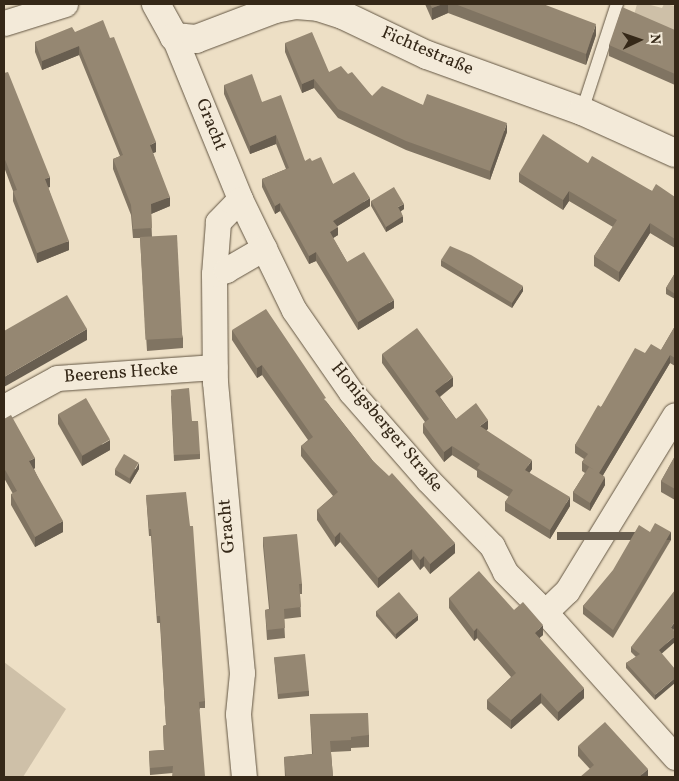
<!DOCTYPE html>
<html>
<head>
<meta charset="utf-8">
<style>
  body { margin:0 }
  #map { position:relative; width:679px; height:781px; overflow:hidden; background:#eddfc5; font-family:Vollkorn,serif }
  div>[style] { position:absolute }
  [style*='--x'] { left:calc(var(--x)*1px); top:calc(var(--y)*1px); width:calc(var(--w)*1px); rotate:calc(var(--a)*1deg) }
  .green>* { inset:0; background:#cec0a8 }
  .roads { filter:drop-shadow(0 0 1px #635643) drop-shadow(0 0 1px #635643) }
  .service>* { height:12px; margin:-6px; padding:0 6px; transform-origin:6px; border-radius:6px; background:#f3ead9 }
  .minor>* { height:25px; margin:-12.5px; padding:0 12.5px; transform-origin:12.5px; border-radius:12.5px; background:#f3ead9 }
  .tertiary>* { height:28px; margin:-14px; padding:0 14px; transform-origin:14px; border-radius:14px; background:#f3ead9 }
  .wall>* { inset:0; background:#807462 }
  .shaded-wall>* { inset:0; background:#685e50; transform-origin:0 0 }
  .building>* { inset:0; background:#958772; transform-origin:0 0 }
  span { translate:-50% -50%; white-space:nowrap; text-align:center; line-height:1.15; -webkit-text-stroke:4px #f3ead9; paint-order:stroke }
  .street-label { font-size:18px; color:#352818 }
  .frame { position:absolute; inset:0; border:5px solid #352818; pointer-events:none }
  .north { position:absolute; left:614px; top:15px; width:50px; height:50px; -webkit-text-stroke:4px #f3ead9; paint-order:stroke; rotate:87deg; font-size:14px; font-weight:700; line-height:20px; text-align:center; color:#352818 }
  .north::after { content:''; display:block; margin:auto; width:18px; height:22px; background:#352818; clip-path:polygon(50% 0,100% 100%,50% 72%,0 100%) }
</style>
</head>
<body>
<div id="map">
  <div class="green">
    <div style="clip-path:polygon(637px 4px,647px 4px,662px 8px,664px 4px,675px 6px,675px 32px,634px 15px)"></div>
    <div style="clip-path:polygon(4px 662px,66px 709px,23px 777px,4px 777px)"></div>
  </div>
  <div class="roads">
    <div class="service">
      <div style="--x:582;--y:111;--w:113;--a:-71.9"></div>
    </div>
    <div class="minor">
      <div style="--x:4;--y:23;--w:64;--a:-17.3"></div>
      <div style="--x:174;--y:37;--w:175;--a:67.8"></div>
      <div style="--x:240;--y:199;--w:123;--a:64.1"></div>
      <div style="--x:294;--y:310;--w:100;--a:55.2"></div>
      <div style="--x:351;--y:392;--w:117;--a:48.8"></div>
      <div style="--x:428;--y:480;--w:92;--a:45.9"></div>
      <div style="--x:492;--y:546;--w:29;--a:63"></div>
      <div style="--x:505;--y:572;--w:57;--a:45"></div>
      <div style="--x:545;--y:612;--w:195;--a:48.1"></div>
      <div style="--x:240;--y:199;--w:32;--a:134"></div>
      <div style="--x:218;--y:222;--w:52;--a:94.4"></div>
      <div style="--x:214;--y:274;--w:108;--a:89.5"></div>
      <div style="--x:215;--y:382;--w:292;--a:84.7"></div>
      <div style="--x:242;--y:673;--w:41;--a:95.6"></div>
      <div style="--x:238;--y:714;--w:63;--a:84.6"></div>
      <div style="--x:214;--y:274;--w:13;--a:-18"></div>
      <div style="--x:226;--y:270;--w:44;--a:-30.1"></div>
      <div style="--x:4;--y:407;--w:60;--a:-28.7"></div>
      <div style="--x:57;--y:378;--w:158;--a:-4"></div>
      <div style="--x:545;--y:612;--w:30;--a:-44"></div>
      <div style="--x:567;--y:591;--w:206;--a:-58.5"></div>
    </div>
    <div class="tertiary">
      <div style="--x:156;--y:4;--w:38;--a:61"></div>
      <div style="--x:174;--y:37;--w:22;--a:5"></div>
      <div style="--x:196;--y:39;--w:85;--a:-20.8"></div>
      <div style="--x:275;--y:9;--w:21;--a:-11"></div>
      <div style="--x:296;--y:5;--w:22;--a:5"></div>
      <div style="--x:318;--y:7;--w:26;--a:18"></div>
      <div style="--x:343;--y:15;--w:93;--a:25.5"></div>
      <div style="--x:427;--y:55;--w:165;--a:19.9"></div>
      <div style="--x:582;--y:111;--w:102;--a:24.3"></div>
    </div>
  </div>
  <div class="wall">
    <div style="clip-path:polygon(425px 4px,543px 4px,596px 35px,586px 65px,448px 13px,432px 20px)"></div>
    <div style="clip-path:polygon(675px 30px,675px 85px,609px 56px,609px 45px)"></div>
    <div style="clip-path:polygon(75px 32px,156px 152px,153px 153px,170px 206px,151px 214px,152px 237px,183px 338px,183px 348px,147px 351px,140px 238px,133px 238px,131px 215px,113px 169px,113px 159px,120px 156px,79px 55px,42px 70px,35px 52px,35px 42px)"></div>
    <div style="clip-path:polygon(285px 43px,329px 72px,348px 74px,372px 96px,423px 105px,507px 132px,490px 180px,406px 150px,338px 118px,314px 88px,302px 93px,285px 52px)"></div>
    <div style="clip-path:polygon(4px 73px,50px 187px,48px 187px,69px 250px,37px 263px,13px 201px,13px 191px,4px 167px)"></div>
    <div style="clip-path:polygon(224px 85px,262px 102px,305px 161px,312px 161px,333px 184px,370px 206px,337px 226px,338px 235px,333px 238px,347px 262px,394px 308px,358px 330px,316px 261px,309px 264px,280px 211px,275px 214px,262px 187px,262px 179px,286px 169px,276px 144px,250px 154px,224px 94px)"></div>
    <div style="clip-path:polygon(588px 163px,652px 191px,675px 197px,675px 248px,650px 233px,619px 282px,594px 266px,594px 256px,613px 227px,569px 201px,563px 210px,519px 182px,519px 173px)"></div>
    <div style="clip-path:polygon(371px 201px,404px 209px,401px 211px,403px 222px,386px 232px,371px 206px)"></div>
    <div style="clip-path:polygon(441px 260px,523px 291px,512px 308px,441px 266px)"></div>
    <div style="clip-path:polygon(675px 273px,675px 299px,666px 294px,666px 288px)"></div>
    <div style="clip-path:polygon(675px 326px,675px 366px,670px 363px,603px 475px,605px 485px,590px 511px,573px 501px,573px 492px,585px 473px,582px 471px,582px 462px,584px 459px,575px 453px,575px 445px,601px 407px,645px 353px,661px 350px)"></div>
    <div style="clip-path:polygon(232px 330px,326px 401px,373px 461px,455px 553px,430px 574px,424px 566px,420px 570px,412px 559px,378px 588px,340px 542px,335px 547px,317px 520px,317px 510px,333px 496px,301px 456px,301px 446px,308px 440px,262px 375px,257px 378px,232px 340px)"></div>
    <div style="clip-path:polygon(382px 354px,453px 386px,440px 397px,456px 419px,488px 429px,486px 430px,532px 469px,529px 473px,570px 506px,550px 539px,505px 511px,505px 502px,509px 497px,477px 477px,477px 471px,452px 455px,444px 462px,423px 433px,423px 424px,425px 422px,382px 363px)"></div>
    <div style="clip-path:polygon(171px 395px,192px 421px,200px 454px,200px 459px,174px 461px)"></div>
    <div style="clip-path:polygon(58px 414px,110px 450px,82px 466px,58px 424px)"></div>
    <div style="clip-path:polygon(4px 419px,35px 468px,34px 469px,63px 532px,35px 547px,11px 505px,11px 494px,13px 494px,4px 478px)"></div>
    <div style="clip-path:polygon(675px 456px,675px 500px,661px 492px,661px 481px)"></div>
    <div style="clip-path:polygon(139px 469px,130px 484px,115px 475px,115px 470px)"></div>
    <div style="clip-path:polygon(146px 495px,205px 701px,205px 708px,200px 708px,173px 773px,150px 775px,149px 751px,164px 750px,163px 726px,166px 725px,160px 623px,157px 623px,151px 536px,149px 536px)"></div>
    <div style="clip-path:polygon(650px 532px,671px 540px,613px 638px,583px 614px,583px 606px)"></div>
    <div style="clip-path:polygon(263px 537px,302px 584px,302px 594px,300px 594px,301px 617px,284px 619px,285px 638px,267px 640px,265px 610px,269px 609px,263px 546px)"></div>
    <div style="clip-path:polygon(449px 598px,514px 610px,543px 635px,539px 638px,584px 698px,558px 721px,541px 703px,511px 729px,487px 709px,487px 700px,511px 677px,477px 638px,474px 641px,449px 608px)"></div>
    <div style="clip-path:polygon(376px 611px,418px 620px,396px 639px,376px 616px)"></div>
    <div style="clip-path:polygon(675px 627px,662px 653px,655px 700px,626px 668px,626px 663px,636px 657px,631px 652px,631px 647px)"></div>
    <div style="clip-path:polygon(274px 657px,309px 691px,309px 696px,278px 699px)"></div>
    <div style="clip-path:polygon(310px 714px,369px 735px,369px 747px,351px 748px,351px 751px,331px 752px,333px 777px,285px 777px,284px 757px,312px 754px)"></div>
    <div style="clip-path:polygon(578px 746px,648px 777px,590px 769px,578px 756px)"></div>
  </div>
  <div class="shaded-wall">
    <div style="clip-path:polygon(443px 4px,448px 4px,448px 13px,432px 20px,432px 8px)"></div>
    <div style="clip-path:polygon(596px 24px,596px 35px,586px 65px,586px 54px)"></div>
    <div style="clip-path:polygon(79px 46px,79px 55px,42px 70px,42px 61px)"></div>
    <div style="clip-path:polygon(314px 79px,314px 88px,302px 93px,302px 84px)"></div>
    <div style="clip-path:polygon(507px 123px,507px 132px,490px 180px,490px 171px)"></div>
    <div style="clip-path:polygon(276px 135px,276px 144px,250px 154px,250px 146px)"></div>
    <div style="clip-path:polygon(156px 142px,156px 152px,150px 154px,150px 145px)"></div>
    <div style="clip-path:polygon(50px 177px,50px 187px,45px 189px,45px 179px)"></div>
    <div style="clip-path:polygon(569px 191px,569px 201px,563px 210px,563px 200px)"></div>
    <div style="clip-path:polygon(170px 197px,170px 206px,151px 214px,151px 204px)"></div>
    <div style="clip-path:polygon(370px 198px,370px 206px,333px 229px,333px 221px)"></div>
    <div style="clip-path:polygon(280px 203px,280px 211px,275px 214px,275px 206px)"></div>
    <div style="clip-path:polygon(404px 204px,404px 209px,398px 213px,398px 207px)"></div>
    <div style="clip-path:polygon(403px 216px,403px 222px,386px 232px,386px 227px)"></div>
    <div style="clip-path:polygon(650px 223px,650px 233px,619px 282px,619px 272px)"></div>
    <div style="clip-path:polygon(338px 227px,338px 235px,330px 240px,330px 232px)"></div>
    <div style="clip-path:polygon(69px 241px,69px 250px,37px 263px,37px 253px)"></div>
    <div style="clip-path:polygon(316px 252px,316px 261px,309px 264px,309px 256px)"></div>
    <div style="clip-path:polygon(523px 286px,523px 291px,512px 308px,512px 303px)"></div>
    <div style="clip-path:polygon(394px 300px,394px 308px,358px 330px,358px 322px)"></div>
    <div style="clip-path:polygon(87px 329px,87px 340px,4px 387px,4px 377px)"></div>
    <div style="clip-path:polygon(670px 355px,670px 363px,599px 482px,599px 473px)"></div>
    <div style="clip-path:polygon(262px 365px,262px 375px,257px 378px,257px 368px)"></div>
    <div style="clip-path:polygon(453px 377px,453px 386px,435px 400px,435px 391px)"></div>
    <div style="clip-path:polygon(488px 420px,488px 429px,480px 435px,480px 426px)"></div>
    <div style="clip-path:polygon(110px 440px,110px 450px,82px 466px,82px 456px)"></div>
    <div style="clip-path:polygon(452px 446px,452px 455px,444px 462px,444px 452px)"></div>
    <div style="clip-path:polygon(35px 458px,35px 468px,29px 471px,29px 461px)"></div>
    <div style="clip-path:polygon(532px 460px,532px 469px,525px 479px,525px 470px)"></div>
    <div style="clip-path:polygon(139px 463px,139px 469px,130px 484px,130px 479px)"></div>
    <div style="clip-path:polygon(605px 477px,605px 485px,590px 511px,590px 503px)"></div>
    <div style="clip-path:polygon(570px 497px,570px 506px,550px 539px,550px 530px)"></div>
    <div style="clip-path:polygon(63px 521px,63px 532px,35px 547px,35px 537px)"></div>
    <div style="clip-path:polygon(340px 532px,340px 542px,335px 547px,335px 537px)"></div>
    <div style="left:671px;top:532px;width:8px;height:114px;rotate:90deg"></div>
    <div style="clip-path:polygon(455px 543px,455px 553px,430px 574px,430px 564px)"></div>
    <div style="clip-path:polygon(412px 549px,412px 559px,378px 588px,378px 578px)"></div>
    <div style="clip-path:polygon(424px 556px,424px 566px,420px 570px,420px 560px)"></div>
    <div style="clip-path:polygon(418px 615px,418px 620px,396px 639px,396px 634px)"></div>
    <div style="clip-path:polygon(675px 622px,675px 627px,671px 632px,671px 627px)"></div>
    <div style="clip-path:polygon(543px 625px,543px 635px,535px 642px,535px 633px)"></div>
    <div style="clip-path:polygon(477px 628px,477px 638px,474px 641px,474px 631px)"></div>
    <div style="clip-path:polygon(675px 636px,675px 642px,659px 656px,659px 650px)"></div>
    <div style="clip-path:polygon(675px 678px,675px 683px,655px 700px,655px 695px)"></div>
    <div style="clip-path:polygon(584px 688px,584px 698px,558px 721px,558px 712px)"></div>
    <div style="clip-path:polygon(541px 693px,541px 703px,511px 729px,511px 720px)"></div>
    <div style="clip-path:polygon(648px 769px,648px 777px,639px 777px)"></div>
  </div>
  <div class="building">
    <div style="clip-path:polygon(430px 4px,443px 4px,432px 8px)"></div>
    <div style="clip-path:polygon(455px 4px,543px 4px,596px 24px,586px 54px)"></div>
    <div style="clip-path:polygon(622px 7px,675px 30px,675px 74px,609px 45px)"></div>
    <div style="clip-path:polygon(103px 20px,110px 38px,114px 37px,156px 142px,150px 145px,170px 197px,151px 204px,152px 228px,133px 229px,131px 205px,113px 159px,123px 155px,79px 46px,42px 61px,35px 42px,72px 27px,75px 32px)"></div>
    <div style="clip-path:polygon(312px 32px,329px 72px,341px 66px,348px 74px,352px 72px,372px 96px,382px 86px,423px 105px,427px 94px,507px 123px,490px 171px,406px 141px,338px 109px,314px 79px,302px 84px,285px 43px)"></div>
    <div style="clip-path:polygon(8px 72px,50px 177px,45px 179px,69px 241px,37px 253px,13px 191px,17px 190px,4px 157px,4px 73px)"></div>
    <div style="clip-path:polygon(252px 74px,262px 102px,281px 95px,305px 161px,310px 158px,312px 161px,321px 157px,333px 184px,354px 172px,370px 198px,333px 221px,338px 227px,330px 232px,347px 262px,364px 252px,394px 300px,358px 322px,316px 252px,309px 256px,280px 203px,275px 206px,262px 179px,289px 168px,276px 135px,250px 146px,224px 85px)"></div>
    <div style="clip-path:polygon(543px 134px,588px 163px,592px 156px,652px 191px,656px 184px,675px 197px,675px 239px,650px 223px,619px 272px,594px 256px,617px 220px,569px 191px,563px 200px,519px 173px)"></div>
    <div style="clip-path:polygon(394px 187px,404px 204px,398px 207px,403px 216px,386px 227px,371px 201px)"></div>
    <div style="left:177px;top:235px;width:103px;height:37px;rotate:87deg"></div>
    <div style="clip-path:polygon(450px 246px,471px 255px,523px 286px,512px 303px,441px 260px)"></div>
    <div style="clip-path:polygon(675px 273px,675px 294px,666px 288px)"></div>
    <div style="clip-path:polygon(67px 295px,87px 329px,4px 377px,4px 331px)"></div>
    <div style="clip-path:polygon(266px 309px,326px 398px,324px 399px,373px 461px,389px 476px,392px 473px,455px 543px,430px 564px,424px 556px,420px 560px,412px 549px,378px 578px,340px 532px,335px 537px,317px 510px,338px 492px,301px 446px,313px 437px,262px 365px,257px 368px,232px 330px)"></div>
    <div style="clip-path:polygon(675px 326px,675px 358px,670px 355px,599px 473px,605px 477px,590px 503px,573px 492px,589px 467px,594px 470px,582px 462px,588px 454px,575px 445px,598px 405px,601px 407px,635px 348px,645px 353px,651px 344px,668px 354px,661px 350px)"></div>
    <div style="clip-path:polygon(417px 328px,453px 377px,435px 391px,456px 419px,476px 403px,488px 420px,480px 426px,532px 460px,525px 470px,570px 497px,550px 530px,505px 502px,513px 490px,477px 468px,480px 464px,452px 446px,444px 452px,423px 424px,429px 419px,382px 354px)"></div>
    <div style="clip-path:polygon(189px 388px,192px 421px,198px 421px,200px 454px,174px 455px,171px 390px)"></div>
    <div style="left:86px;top:398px;width:48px;height:32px;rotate:60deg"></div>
    <div style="clip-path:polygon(11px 415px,35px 458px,29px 461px,63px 521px,35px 537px,11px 494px,17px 491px,4px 468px,4px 419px)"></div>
    <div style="left:124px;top:454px;width:17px;height:18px;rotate:31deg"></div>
    <div style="clip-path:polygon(675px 456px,675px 489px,661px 481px)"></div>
    <div style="clip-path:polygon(186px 492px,190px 526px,193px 526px,205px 701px,199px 702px,205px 776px,210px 776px,210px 777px,172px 777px,173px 766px,150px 768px,149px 751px,164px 750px,163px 726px,166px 725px,160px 616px,157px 616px,151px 529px,149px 529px,146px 495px)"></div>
    <div style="clip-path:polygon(655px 523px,671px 532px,613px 630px,583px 606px,613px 570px,639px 525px,650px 532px)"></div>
    <div style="clip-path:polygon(297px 534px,302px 584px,299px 584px,301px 607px,284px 609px,285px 628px,267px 630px,265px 610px,270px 609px,263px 537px)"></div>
    <div style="clip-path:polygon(479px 571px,514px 610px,523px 602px,543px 625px,535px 633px,584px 688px,558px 712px,541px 693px,511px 720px,487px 700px,516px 673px,477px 628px,474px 631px,449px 598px)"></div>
    <div style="clip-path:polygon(675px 590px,675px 622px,671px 627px,675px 632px,675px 636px,659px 650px,675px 669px,675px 678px,655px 695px,626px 663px,640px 654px,631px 647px)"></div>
    <div style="left:399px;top:592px;width:30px;height:30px;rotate:50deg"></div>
    <div style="left:305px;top:654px;width:37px;height:31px;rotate:84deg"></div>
    <div style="clip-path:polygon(368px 713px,369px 735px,351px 737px,351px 740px,330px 741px,333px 777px,286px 777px,284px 757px,313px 754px,310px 714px)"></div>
    <div style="clip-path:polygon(605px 722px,648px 769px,639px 777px,580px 777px,594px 765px,578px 746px)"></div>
  </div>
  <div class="street-label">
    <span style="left:427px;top:52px;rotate:23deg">Fichtestraße</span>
    <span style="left:210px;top:125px;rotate:68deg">Gracht</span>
    <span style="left:121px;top:374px;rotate:-4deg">Beerens Hecke</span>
    <span style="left:386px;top:428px;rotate:50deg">Honigsberger Straße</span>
    <span style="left:228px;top:526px;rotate:-95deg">Gracht</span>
  </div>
  <div class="frame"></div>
  <div class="north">N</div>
</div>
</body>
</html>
